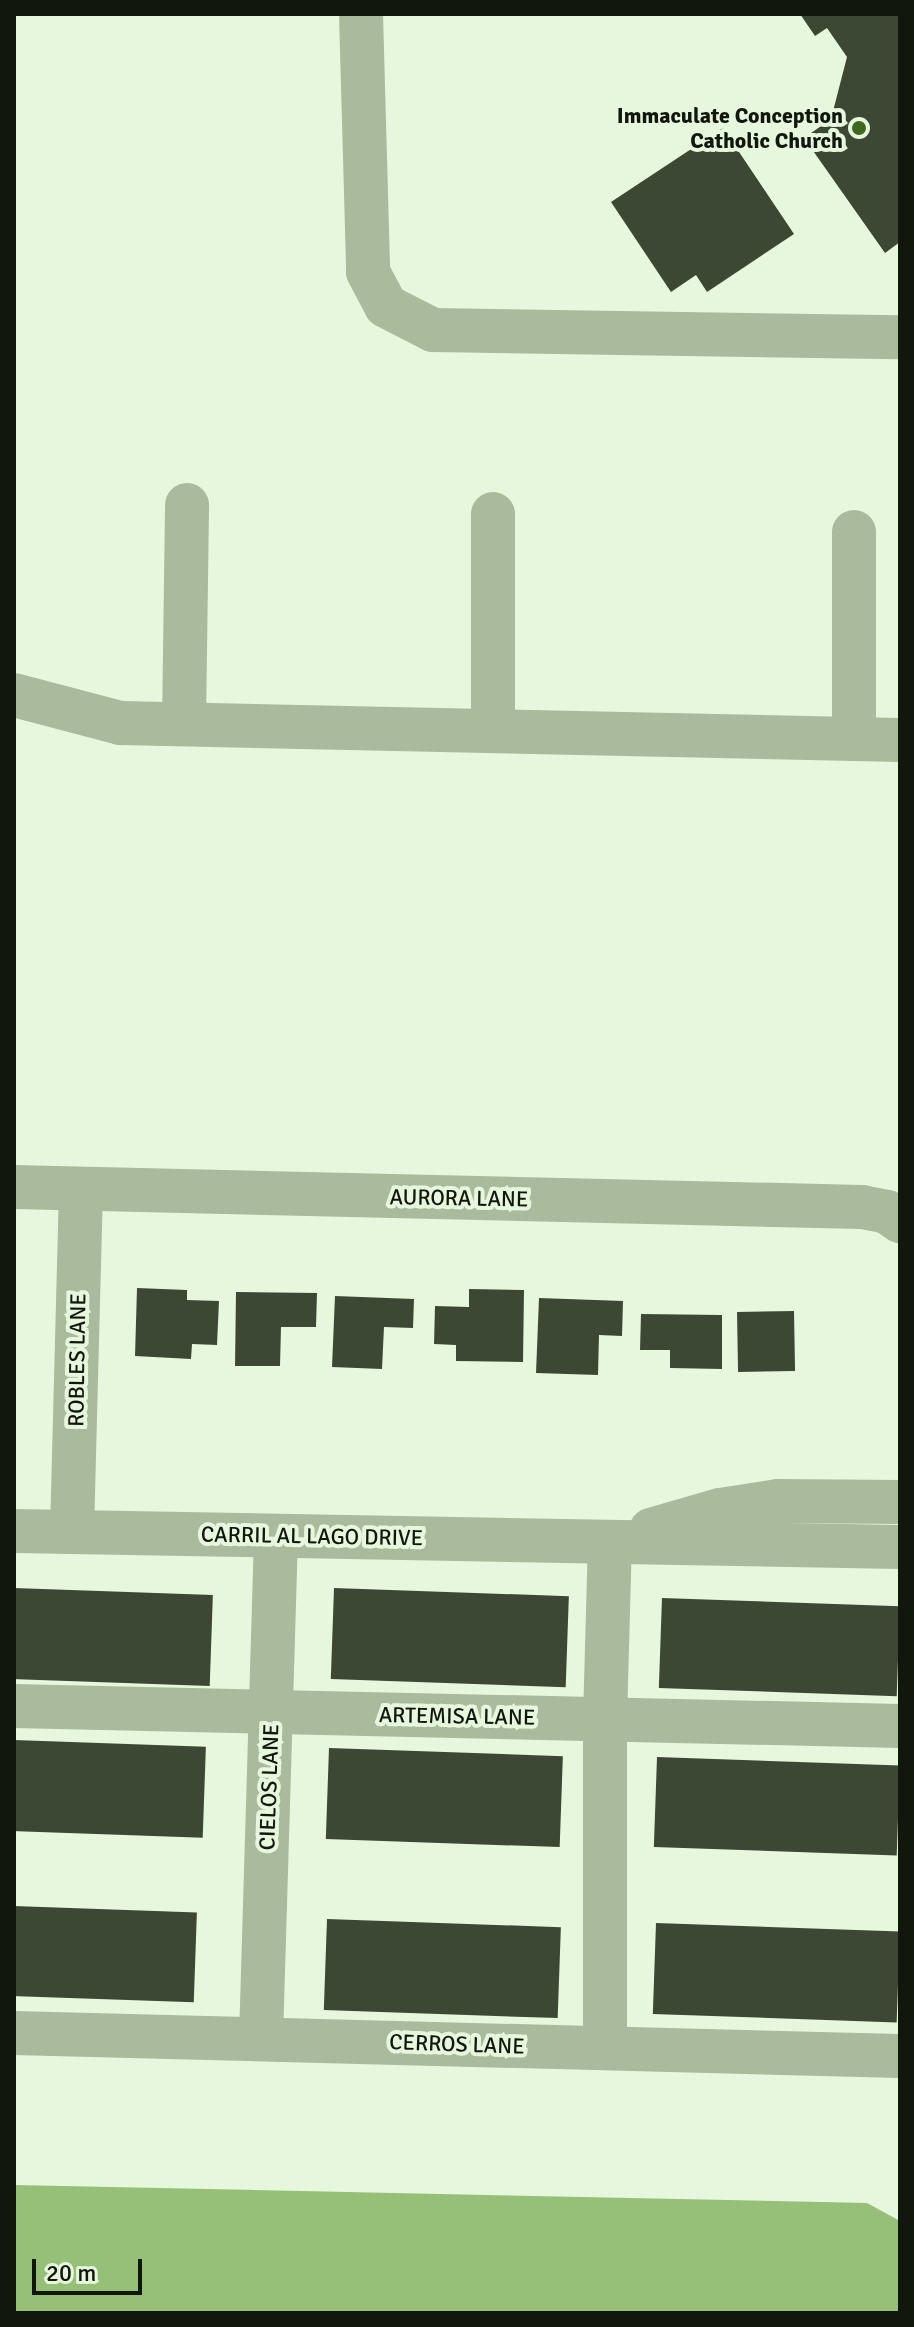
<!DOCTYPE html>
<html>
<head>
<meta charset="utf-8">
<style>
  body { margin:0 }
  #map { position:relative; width:914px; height:2327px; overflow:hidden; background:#e7f7dd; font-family:Signika,sans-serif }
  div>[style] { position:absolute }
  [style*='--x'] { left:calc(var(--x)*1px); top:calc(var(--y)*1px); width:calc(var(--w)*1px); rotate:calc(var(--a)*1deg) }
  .water>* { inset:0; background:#96bf78 }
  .building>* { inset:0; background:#3c4833; transform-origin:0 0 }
  .minor>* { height:44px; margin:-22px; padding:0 22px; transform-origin:22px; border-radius:22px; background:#a9bb9c }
  .dots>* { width:22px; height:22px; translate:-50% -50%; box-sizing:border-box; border:4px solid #e7f7dd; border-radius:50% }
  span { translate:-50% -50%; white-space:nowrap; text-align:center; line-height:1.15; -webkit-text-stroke:8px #e7f7dd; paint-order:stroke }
  .poi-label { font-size:22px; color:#12170e; font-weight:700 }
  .right { translate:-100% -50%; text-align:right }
  .street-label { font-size:22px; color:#12170e }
  .frame { position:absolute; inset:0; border:16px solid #12170e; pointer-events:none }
  .scale { position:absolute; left:32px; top:2259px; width:110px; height:36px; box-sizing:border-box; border:4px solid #12170e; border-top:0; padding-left:10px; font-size:24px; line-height:28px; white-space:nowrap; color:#12170e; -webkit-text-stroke:6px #e7f7dd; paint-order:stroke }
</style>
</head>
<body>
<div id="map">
  <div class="water">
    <div style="clip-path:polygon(14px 2185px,867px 2203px,900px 2221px,900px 2313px,14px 2313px)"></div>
  </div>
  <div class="building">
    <div style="clip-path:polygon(800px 14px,900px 14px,900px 242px,885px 253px,804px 138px,831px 119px,847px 57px,827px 28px,815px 36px)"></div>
    <div style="clip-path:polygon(723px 128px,794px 234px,707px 292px,696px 275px,671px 292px,611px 202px)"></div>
    <div style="clip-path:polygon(137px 1288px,187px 1290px,187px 1300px,219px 1301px,217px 1345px,192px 1344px,191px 1359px,135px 1356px)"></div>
    <div style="clip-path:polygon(469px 1289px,524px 1290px,523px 1362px,456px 1361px,456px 1345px,434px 1344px,435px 1306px,469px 1307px)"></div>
    <div style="clip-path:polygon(236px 1292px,317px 1293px,316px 1327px,281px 1327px,280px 1366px,235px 1366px)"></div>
    <div style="clip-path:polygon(335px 1296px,414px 1299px,413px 1328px,384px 1327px,382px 1369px,332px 1367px)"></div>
    <div style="clip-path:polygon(539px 1298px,623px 1301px,622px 1336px,599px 1335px,598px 1375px,536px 1373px)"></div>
    <div style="left:794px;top:1311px;width:60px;height:57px;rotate:89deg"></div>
    <div style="clip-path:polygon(641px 1314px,722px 1315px,722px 1369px,670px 1368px,670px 1350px,640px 1350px)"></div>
    <div style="left:14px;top:1588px;width:199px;height:91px;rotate:2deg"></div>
    <div style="left:334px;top:1588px;width:235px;height:91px;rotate:2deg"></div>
    <div style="left:662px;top:1598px;width:238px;height:90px;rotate:2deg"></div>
    <div style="left:14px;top:1740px;width:192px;height:91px;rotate:2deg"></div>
    <div style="left:329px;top:1748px;width:234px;height:91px;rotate:2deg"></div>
    <div style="left:657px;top:1757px;width:243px;height:90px;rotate:2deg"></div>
    <div style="left:14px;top:1906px;width:183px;height:90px;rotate:2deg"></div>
    <div style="left:327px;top:1919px;width:234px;height:91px;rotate:2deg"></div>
    <div style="left:656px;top:1923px;width:244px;height:91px;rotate:2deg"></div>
  </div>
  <div class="minor">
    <div style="--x:361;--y:14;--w:258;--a:88.4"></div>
    <div style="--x:368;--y:272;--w:38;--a:62"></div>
    <div style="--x:386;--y:306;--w:53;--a:27.1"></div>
    <div style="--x:433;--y:330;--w:467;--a:0.9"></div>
    <div style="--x:854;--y:532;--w:207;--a:90"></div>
    <div style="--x:14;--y:695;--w:111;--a:14.7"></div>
    <div style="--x:121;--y:723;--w:779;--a:1.25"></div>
    <div style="--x:184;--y:724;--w:219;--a:-89.2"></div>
    <div style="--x:493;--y:731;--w:217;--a:-90"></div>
    <div style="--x:14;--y:1187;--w:848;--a:1.35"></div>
    <div style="--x:862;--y:1207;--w:25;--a:11"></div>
    <div style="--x:887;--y:1212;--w:16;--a:35"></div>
    <div style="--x:651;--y:1530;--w:72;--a:-16.2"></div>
    <div style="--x:720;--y:1510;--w:59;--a:-8.8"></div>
    <div style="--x:778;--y:1501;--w:122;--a:0.5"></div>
    <div style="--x:14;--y:1531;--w:886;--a:1.03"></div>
    <div style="--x:72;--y:1532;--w:343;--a:-88.5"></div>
    <div style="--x:14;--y:1706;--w:886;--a:1.29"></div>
    <div style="--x:14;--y:2033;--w:886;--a:1.49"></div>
    <div style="--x:261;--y:2039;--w:503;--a:-88.29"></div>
    <div style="--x:605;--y:2048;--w:329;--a:-90"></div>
    <div style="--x:605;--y:1719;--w:177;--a:-88.4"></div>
  </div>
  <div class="dots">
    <div style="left:859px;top:128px;background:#40661f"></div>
  </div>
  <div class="poi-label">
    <span class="right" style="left:843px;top:128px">Immaculate Conception<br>Catholic Church</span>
  </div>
  <div class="street-label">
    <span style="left:459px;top:1198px;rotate:1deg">AURORA LANE</span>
    <span style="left:77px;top:1360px;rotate:-89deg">ROBLES LANE</span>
    <span style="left:312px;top:1536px;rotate:1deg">CARRIL AL LAGO DRIVE</span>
    <span style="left:457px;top:1716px;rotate:1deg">ARTEMISA LANE</span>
    <span style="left:269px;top:1787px;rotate:-88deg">CIELOS LANE</span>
    <span style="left:457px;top:2044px;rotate:2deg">CERROS LANE</span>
  </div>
  <div class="frame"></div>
  <div class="scale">20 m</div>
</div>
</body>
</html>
